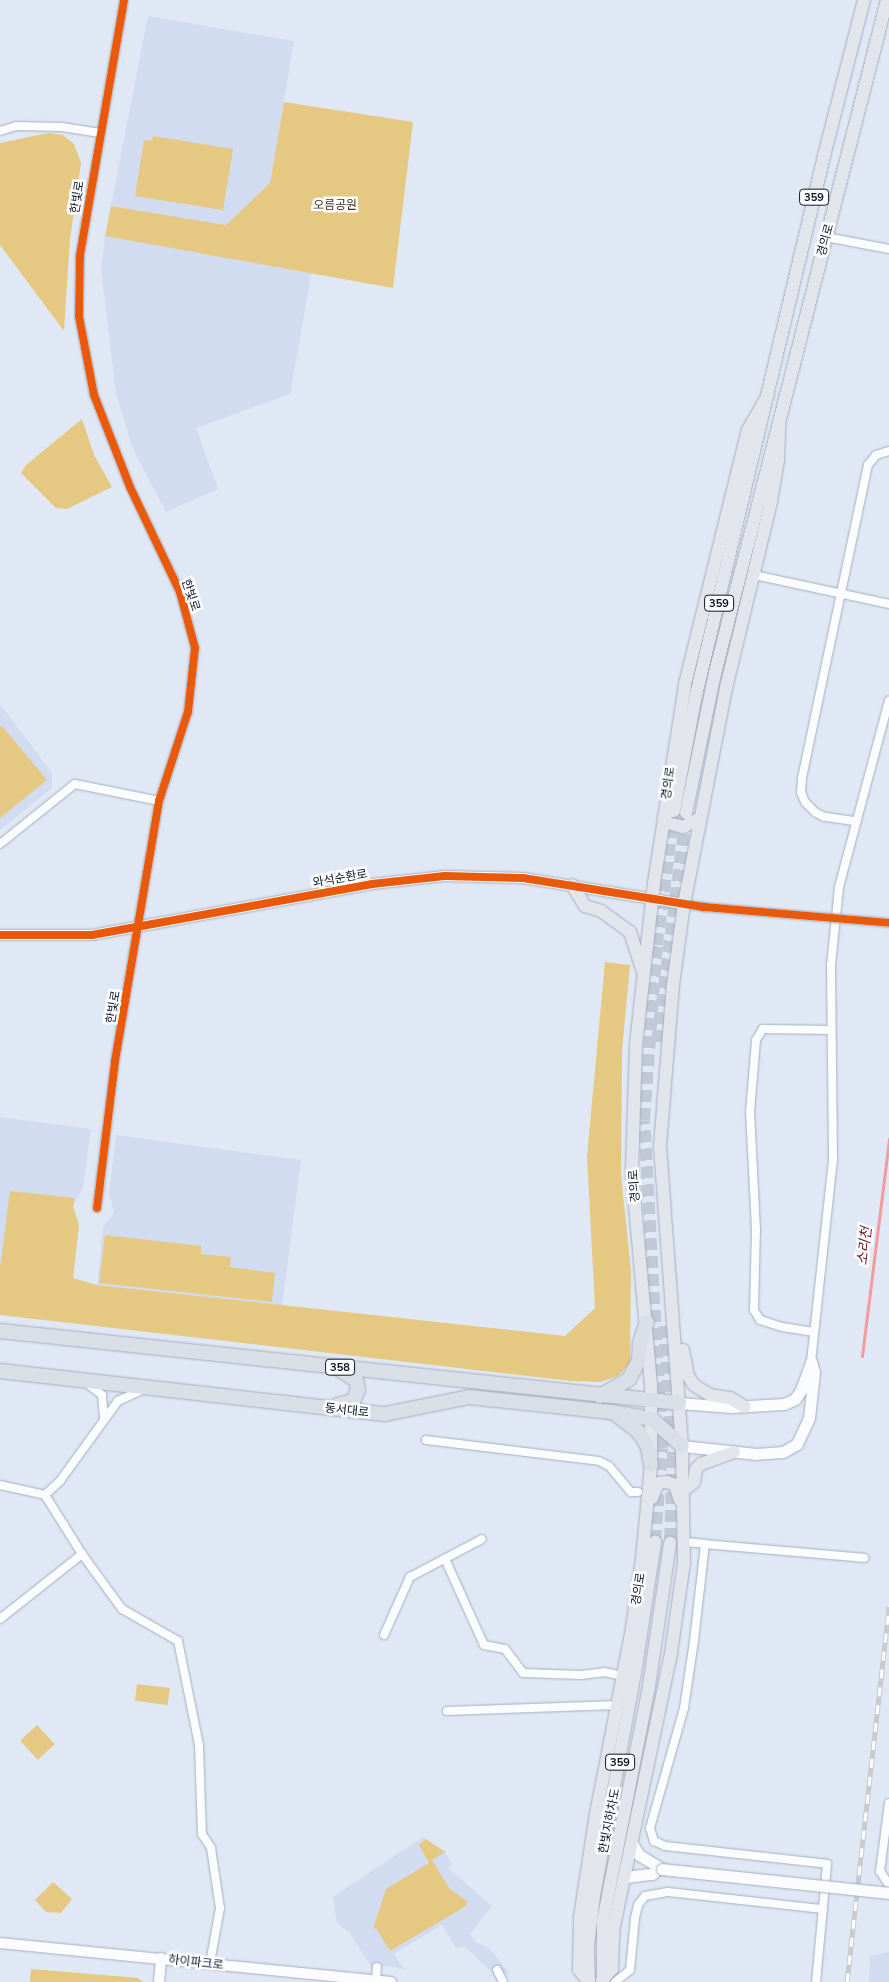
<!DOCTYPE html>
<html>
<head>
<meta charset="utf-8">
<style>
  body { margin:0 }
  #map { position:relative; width:889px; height:1982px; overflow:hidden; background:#e1e8f5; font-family:Mulish,"Noto Sans KR",sans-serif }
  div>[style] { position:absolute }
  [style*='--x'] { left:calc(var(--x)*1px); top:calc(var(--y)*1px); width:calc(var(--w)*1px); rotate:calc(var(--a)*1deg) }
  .built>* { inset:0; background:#d1dcf0 }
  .green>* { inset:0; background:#e5c882; transform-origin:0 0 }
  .stream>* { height:3px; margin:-1.5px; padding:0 1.5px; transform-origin:1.5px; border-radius:1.5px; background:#f49b9f }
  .primary-tunnel>* { height:12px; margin-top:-6px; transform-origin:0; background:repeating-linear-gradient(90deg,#c1c8d6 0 12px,transparent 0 18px) }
  .roads { filter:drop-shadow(0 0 1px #a5aebe) drop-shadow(0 0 1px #a5aebe) }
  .minor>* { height:8px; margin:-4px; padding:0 4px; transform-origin:4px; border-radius:4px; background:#fafcfe }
  .tertiary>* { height:10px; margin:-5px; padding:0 5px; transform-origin:5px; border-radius:5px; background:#fafcfe }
  .secondary>* { height:11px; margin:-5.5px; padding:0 5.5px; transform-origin:5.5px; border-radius:5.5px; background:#fafcfe }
  .primary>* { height:12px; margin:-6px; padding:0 6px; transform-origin:6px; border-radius:6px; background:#e2e5ec }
  .trunk>* { height:14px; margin:-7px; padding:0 7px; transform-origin:7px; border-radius:7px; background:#dadee6 }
  .rail>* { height:5px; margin-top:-2.5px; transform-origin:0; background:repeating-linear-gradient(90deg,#fff 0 9px,#c8cbd0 0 18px); box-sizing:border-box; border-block:1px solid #c8cbd0 }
  .bridges { filter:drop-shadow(0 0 1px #a5aebe) drop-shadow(0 0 1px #a5aebe) }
  .minor-bridge>* { height:8px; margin:-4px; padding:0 4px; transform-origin:4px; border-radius:4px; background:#fafcfe }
  .secondary-bridge>* { height:11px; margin:-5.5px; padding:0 5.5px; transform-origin:5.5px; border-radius:5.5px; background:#fafcfe }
  .cycleway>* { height:8px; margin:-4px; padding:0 4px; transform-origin:4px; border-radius:4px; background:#e8590c }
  span { translate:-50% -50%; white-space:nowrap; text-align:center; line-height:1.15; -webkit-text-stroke:5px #fff; paint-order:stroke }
  .shield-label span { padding:1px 4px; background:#fff; border:1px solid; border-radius:4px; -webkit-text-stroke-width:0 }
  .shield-label { font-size:11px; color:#0a1529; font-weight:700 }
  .street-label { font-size:12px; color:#0a1529 }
  .park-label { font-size:12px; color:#3e321d }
  .water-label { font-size:14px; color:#67161c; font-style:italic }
</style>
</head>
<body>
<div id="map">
  <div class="built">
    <div style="clip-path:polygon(148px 16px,294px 41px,270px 183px,226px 225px,111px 206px)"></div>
    <div style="clip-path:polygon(105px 236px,312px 271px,290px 394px,196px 428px,218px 489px,166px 512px,133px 449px,116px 393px,101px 269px)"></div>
    <div style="clip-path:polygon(0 704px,52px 773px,52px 788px,0 830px)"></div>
    <div style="clip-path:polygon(0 1117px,91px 1129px,83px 1188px,73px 1206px,79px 1225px,73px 1278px,0 1269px)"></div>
    <div style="clip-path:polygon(116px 1135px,301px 1160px,282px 1306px,97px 1285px,103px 1227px,114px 1213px,109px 1193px)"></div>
    <div style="clip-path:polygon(423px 1837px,445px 1852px,452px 1864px,448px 1868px,492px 1906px,470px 1934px,476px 1942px,489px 1948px,510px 1974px,493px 1973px,465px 1947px,456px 1948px,442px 1925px,394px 1954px,405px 1970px,390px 1966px,372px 1968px,350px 1933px,337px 1923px,333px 1897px)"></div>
    <div style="clip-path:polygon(889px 1952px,889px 1982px,869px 1982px,870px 1956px)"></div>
  </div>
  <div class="green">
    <div style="clip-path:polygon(284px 102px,413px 122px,393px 288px,105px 236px,111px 206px,226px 225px,270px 183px)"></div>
    <div style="clip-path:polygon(48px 133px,63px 135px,74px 144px,81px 163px,70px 239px,64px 331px,0 245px,0 143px)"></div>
    <div style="clip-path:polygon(153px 136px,233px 149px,223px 210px,135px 196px,144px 140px,152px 141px)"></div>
    <div style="clip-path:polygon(82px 419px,94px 455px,112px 487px,67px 509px,56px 508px,21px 473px,26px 465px)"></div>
    <div style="clip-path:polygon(2px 726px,47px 780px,0 818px,0 727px)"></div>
    <div style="clip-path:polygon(605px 962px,630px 965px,622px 1051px,621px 1175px,631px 1271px,630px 1363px,618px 1376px,600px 1382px,571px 1381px,0 1315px,0 1269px,10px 1191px,75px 1198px,73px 1206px,79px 1225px,73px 1278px,97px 1285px,565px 1336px,595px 1308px,587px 1156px)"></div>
    <div style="clip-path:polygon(105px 1235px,201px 1246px,201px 1254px,231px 1257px,230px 1267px,275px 1273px,272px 1302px,99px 1283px)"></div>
    <div style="left:137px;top:1684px;width:33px;height:17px;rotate:7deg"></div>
    <div style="left:37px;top:1725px;width:26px;height:23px;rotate:47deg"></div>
    <div style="clip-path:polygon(426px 1839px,445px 1852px,432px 1860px,449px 1888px,468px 1902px,466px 1906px,390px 1951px,376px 1928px,373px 1929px,386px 1889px,429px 1863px,419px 1845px)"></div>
    <div style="clip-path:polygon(53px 1882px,72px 1899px,61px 1913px,46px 1912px,35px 1900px)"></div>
    <div style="clip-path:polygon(31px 1969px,138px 1978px,143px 1982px,30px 1982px)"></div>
  </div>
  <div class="stream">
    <div style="--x:862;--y:1356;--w:219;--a:-82.9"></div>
  </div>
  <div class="primary-tunnel">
    <div style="--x:657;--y:1042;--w:228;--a:-82.7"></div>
    <div style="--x:664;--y:1326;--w:130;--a:86"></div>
    <div style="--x:673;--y:1456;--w:87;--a:92"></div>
    <div style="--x:655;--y:1542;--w:94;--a:-85.7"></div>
    <div style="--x:662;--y:1448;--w:328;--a:-93.1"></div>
    <div style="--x:644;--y:1120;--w:175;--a:-85.8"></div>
    <div style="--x:657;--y:945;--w:133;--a:-82.7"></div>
  </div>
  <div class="roads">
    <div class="minor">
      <div style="--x:0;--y:131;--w:17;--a:-17"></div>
      <div style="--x:16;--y:126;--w:46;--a:1.2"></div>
      <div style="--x:62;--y:127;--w:37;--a:9"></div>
      <div style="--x:826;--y:237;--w:64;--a:10.8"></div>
      <div style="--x:754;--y:575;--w:138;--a:12.1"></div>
      <div style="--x:854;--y:821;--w:30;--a:-172"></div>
      <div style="--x:824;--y:817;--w:10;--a:-151"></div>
      <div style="--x:815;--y:812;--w:14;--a:-135"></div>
      <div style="--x:805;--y:802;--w:11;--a:-112"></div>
      <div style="--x:801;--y:792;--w:14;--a:-86"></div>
      <div style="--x:802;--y:778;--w:320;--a:-78.1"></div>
      <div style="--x:868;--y:465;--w:13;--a:-51"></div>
      <div style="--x:876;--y:455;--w:14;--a:-17"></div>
      <div style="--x:0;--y:844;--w:96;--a:-38.7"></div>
      <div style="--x:75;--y:784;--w:86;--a:11.4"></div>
      <div style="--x:684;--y:904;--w:20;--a:9"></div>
      <div style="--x:97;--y:1208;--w:148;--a:-83"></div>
      <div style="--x:115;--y:1061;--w:264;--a:-80.4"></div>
      <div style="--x:159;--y:801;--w:94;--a:-72"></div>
      <div style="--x:188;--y:712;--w:64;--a:-83.8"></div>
      <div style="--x:195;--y:648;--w:58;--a:-105"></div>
      <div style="--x:180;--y:592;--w:116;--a:-115.5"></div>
      <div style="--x:130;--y:487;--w:99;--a:-111.4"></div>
      <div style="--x:94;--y:395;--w:80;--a:-100.8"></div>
      <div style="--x:79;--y:316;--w:61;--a:-89.1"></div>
      <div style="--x:80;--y:255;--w:259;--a:-80.2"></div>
      <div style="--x:814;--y:1332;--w:32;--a:-171"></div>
      <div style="--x:782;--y:1327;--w:23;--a:-162"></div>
      <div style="--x:760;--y:1320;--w:12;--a:-121"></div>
      <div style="--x:754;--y:1310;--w:80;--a:-88.6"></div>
      <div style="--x:756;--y:1230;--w:118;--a:-92.9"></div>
      <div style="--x:750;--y:1112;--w:72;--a:-85.2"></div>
      <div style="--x:756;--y:1040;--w:13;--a:-58"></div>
      <div style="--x:763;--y:1029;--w:68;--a:0.8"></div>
      <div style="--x:811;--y:1362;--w:205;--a:-83.8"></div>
      <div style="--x:833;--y:1158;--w:193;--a:-90.6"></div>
      <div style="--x:831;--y:965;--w:78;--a:-84.1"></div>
      <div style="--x:839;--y:887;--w:193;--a:-75"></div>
      <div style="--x:88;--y:1384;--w:18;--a:38"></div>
      <div style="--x:102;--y:1395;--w:22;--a:85"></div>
      <div style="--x:426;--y:1440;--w:174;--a:6.9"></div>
      <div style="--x:599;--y:1461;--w:11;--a:27"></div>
      <div style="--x:609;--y:1466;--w:34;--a:50"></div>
      <div style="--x:631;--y:1492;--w:7;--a:0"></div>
      <div style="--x:0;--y:1485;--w:46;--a:12.5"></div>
      <div style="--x:45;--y:1495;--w:70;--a:57.9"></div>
      <div style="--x:82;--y:1554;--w:68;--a:54"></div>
      <div style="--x:122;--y:1609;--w:64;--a:29.7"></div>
      <div style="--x:178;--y:1641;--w:106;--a:78.6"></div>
      <div style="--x:199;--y:1745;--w:89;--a:88.1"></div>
      <div style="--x:202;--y:1834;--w:17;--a:57"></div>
      <div style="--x:211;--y:1848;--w:61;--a:81.5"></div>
      <div style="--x:220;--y:1908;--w:56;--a:100.3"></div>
      <div style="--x:45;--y:1495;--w:21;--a:-43"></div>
      <div style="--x:60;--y:1481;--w:99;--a:-54.1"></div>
      <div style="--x:118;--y:1401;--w:26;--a:-25"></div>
      <div style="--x:684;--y:1542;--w:21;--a:5"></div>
      <div style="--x:705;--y:1544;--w:98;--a:96.5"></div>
      <div style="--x:694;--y:1641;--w:68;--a:98.5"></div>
      <div style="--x:684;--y:1708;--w:125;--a:105.8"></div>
      <div style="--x:650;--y:1828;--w:14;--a:73"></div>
      <div style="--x:654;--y:1841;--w:12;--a:24"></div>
      <div style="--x:665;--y:1846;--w:163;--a:6.3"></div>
      <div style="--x:827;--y:1864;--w:119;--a:95.3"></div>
      <div style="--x:705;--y:1544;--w:160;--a:5"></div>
      <div style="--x:445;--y:1559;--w:94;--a:65.6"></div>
      <div style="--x:484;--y:1645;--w:21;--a:11"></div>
      <div style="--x:505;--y:1649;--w:30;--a:53"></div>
      <div style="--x:523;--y:1673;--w:58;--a:2"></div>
      <div style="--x:581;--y:1675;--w:23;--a:-7"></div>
      <div style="--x:604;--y:1672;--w:19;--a:12"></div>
      <div style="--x:0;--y:1619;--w:105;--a:-38.4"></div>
      <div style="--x:384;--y:1635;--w:64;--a:-65.9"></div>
      <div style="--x:410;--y:1577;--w:81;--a:-27.8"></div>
      <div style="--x:447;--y:1711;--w:170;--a:-2"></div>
      <div style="--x:889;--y:1803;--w:69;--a:97.5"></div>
      <div style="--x:880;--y:1871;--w:17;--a:57"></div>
      <div style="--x:497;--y:1970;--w:13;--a:63"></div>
      <div style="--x:376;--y:1980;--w:13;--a:-86"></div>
      <div style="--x:615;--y:1982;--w:19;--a:-39"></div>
      <div style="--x:630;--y:1970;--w:52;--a:-84.5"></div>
      <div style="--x:635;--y:1918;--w:13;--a:-77"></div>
      <div style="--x:638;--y:1905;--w:11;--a:-52"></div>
      <div style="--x:645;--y:1896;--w:23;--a:-10"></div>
      <div style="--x:668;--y:1892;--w:156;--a:6.3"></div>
    </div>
    <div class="tertiary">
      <div style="--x:0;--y:935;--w:92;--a:0"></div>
      <div style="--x:92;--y:935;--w:285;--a:-10.3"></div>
      <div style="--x:372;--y:884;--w:73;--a:-6.3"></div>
      <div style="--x:445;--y:876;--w:78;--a:1.5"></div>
      <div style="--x:523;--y:878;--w:163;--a:9.2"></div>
      <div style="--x:0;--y:1943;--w:393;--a:5.7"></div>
      <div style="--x:159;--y:1982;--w:24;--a:-85"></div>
    </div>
    <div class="secondary">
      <div style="--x:679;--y:1403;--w:52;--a:4.4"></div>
      <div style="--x:731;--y:1407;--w:53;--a:-3.2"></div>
      <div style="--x:784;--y:1404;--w:12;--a:-24"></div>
      <div style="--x:795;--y:1399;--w:11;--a:-56"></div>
      <div style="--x:801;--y:1390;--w:30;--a:-70"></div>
      <div style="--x:811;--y:1362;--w:10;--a:73"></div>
      <div style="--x:814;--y:1372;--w:46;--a:96.2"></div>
      <div style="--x:809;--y:1418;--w:29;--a:115"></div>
      <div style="--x:797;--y:1444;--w:16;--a:150"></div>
      <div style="--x:783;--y:1452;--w:27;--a:176"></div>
      <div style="--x:756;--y:1454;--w:74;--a:-173.8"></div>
      <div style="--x:633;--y:1845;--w:12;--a:59"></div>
      <div style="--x:639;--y:1855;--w:27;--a:31"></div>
      <div style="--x:626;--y:1877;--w:26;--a:-7"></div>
      <div style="--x:652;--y:1874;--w:8;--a:-40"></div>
    </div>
    <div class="primary">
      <div style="--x:674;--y:811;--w:118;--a:-79.3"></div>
      <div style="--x:696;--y:695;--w:558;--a:-76.64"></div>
      <div style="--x:825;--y:152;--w:157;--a:-75.6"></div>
      <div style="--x:686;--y:813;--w:143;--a:-78.3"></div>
      <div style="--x:715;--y:673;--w:695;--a:-75.66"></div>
      <div style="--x:664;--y:816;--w:8;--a:60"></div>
      <div style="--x:668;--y:823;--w:16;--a:15"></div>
      <div style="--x:683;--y:827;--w:19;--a:-28"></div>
      <div style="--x:572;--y:885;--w:25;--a:58"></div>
      <div style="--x:585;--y:906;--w:17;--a:17"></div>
      <div style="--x:601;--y:911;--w:36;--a:36"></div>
      <div style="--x:630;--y:932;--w:40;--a:72"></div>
      <div style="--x:683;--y:1350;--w:26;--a:79"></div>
      <div style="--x:688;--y:1376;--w:11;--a:56"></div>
      <div style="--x:694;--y:1385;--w:19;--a:32"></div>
      <div style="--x:710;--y:1395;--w:20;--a:9"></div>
      <div style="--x:730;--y:1398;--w:17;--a:31"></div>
      <div style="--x:683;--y:1491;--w:14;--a:-39"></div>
      <div style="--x:694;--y:1482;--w:13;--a:-81"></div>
      <div style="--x:696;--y:1469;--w:7;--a:-45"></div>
      <div style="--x:701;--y:1464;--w:35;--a:-20"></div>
      <div style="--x:652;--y:1498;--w:16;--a:-68"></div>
      <div style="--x:658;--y:1483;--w:9;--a:-6"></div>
      <div style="--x:667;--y:1482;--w:9;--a:21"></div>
      <div style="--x:675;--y:1485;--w:16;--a:72"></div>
      <div style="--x:602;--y:1980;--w:15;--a:-48"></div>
      <div style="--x:612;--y:1969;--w:38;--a:-88"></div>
      <div style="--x:613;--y:1931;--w:284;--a:-78.2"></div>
      <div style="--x:671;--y:1653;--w:91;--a:-81.8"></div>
      <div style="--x:684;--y:1563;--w:117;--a:-91"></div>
      <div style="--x:682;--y:1446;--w:301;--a:-94.2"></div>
      <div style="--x:660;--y:1146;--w:162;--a:-85.4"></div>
      <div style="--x:673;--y:985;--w:82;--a:-82.3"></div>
      <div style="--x:684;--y:904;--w:220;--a:-79"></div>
      <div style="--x:726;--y:688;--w:191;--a:-76.4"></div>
      <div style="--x:771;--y:502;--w:43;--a:-80.5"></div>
      <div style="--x:778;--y:460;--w:38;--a:-88"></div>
      <div style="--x:589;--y:1982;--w:16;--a:-130"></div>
      <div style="--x:579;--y:1970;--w:53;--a:-88.9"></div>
      <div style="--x:580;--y:1917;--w:104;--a:-81.2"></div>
      <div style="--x:596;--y:1814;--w:189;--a:-79"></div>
      <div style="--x:632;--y:1628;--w:70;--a:-81.8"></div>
      <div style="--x:642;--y:1559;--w:94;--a:-84.5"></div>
      <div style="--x:651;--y:1465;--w:80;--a:-90"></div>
      <div style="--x:651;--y:1385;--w:216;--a:-95.1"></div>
      <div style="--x:632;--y:1170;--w:126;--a:-88.2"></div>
      <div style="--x:636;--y:1044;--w:162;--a:-83.6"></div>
      <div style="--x:654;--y:883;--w:201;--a:-81.1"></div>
      <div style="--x:685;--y:684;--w:262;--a:-76.1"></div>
      <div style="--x:748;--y:430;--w:40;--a:-60.3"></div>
      <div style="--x:589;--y:1982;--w:37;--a:-92"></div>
      <div style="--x:588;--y:1945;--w:49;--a:-83"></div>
      <div style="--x:594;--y:1896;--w:227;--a:-79.6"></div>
      <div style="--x:635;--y:1673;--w:133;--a:-81.3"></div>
      <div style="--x:603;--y:1982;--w:61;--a:-90"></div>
      <div style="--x:603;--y:1921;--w:239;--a:-78.9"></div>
      <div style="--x:649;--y:1686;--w:145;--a:-81.6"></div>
    </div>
    <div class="trunk">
      <div style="--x:0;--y:1331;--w:683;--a:6.05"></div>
      <div style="--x:0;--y:1371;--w:387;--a:6.4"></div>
      <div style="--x:385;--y:1414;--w:86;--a:-11.4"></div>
      <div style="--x:469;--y:1397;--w:143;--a:6"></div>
      <div style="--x:611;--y:1412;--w:42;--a:9.7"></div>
      <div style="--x:652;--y:1419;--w:40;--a:42"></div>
      <div style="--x:600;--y:1396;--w:34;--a:-30"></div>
      <div style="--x:629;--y:1379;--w:21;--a:-62"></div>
      <div style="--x:639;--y:1360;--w:17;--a:-87"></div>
      <div style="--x:640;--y:1343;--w:22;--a:-72"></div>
      <div style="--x:337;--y:1405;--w:16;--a:-14"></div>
      <div style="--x:353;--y:1401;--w:12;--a:-66"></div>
      <div style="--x:358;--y:1390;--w:10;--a:-101"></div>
      <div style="--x:356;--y:1380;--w:19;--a:-148"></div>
      <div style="--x:618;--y:1416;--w:25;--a:37"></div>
      <div style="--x:638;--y:1431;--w:19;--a:58"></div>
      <div style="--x:648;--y:1447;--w:18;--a:81"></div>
    </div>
  </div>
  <div class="rail">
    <div style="--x:847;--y:1982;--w:379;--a:-83.6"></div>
  </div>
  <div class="bridges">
    <div class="minor-bridge">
      <div style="--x:704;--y:907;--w:186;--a:4.9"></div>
    </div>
    <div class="secondary-bridge">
      <div style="--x:662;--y:1869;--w:228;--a:6"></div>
    </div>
  </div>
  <div class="cycleway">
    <div style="--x:0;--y:935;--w:92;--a:0"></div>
    <div style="--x:92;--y:935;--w:285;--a:-10.3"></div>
    <div style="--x:372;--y:884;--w:73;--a:-6.3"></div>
    <div style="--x:445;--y:876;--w:78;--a:1.5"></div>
    <div style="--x:523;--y:878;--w:183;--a:9.1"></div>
    <div style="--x:704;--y:907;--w:186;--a:4.9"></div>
    <div style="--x:97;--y:1208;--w:148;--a:-83"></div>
    <div style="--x:115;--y:1061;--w:264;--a:-80.4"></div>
    <div style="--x:159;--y:801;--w:94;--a:-72"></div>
    <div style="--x:188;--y:712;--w:64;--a:-83.8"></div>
    <div style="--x:195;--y:648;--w:58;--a:-105"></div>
    <div style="--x:180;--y:592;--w:116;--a:-115.5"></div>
    <div style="--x:130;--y:487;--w:99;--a:-111.4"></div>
    <div style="--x:94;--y:395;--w:80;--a:-100.8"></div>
    <div style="--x:79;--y:316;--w:61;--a:-89.1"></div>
    <div style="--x:80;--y:255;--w:259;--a:-80.2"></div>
  </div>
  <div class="shield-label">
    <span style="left:814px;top:197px">359</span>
    <span style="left:719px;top:603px">359</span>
    <span style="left:340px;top:1367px">358</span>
    <span style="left:620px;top:1762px">359</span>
  </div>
  <div class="street-label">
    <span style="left:77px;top:197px;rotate:-81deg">한빛로</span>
    <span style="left:825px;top:240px;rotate:-75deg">경의로</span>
    <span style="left:191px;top:595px;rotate:71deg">한빛로</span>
    <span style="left:668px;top:783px;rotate:-82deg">경의로</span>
    <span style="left:340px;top:878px;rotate:-10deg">와석순환로</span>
    <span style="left:113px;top:1007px;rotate:-80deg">한빛로</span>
    <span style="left:634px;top:1186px;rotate:-94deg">경의로</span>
    <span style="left:347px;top:1410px;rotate:6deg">동서대로</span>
    <span style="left:638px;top:1589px;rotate:-81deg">경의로</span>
    <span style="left:609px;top:1821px;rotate:-79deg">한빛지하차도</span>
    <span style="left:196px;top:1962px;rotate:6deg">하이파크로</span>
  </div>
  <div class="park-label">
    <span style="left:335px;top:205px">오름공원</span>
  </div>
  <div class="water-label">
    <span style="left:864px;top:1246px;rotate:-83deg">소리천</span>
  </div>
</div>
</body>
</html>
